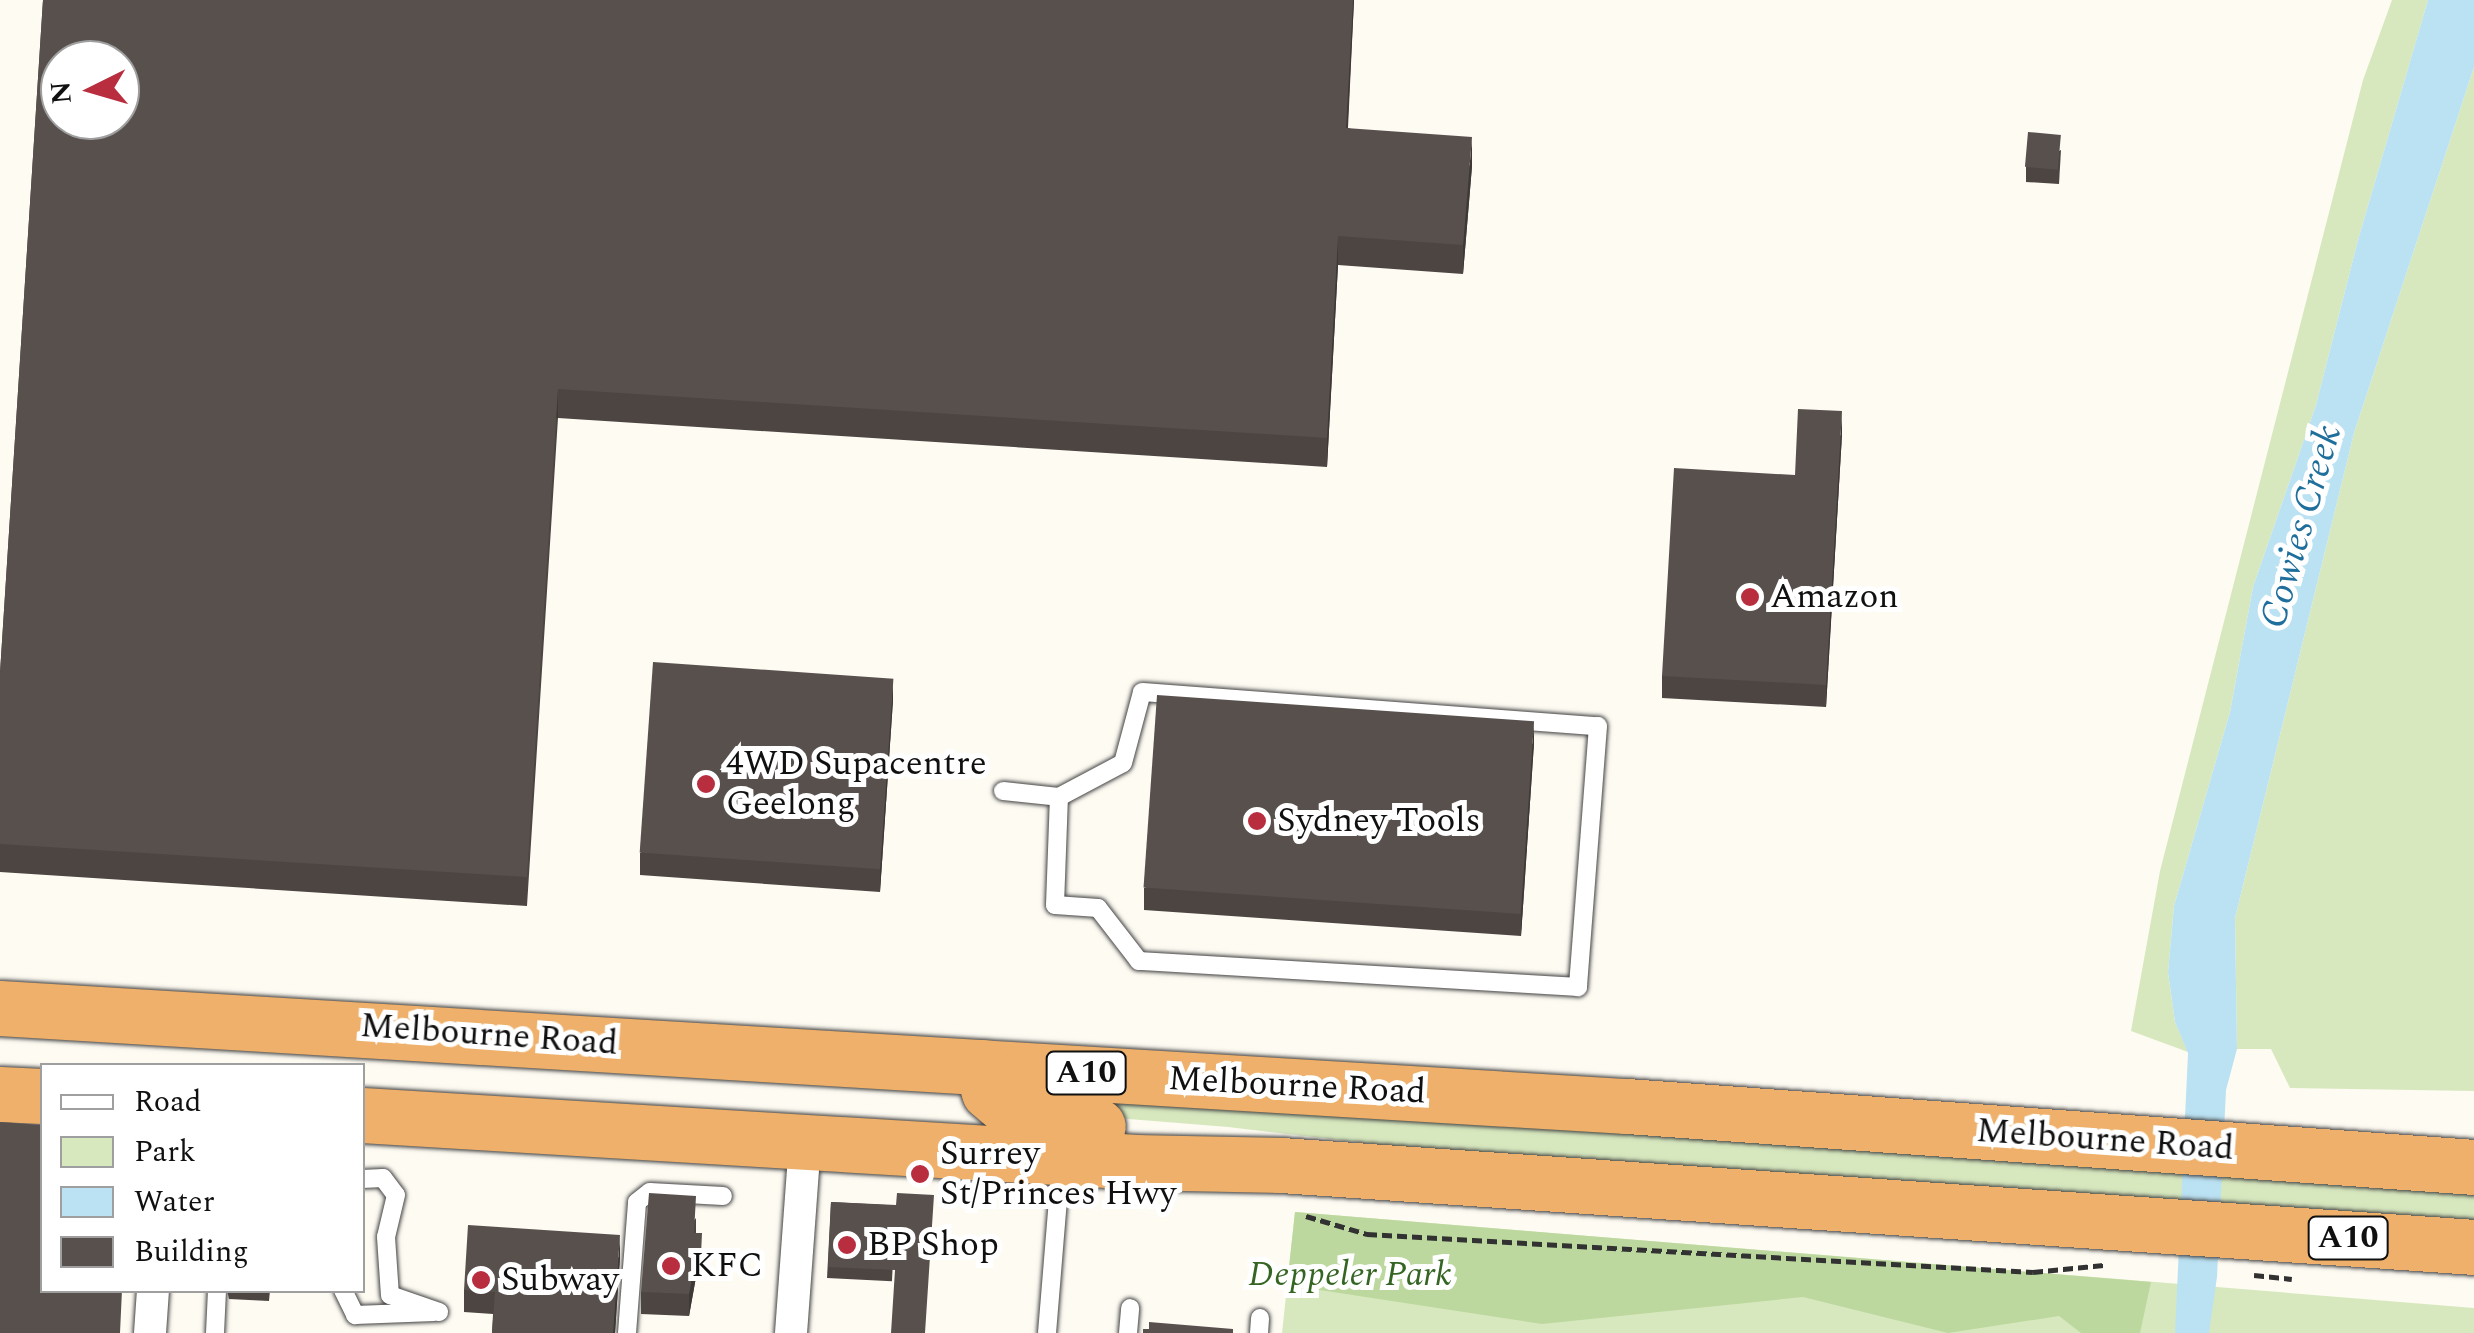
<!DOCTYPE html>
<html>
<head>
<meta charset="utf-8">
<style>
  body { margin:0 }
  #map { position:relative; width:2474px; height:1333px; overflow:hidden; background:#fefbf3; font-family:Spectral,serif }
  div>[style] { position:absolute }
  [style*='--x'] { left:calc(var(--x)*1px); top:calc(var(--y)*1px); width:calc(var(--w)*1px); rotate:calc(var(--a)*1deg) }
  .green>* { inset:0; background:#d7e8be }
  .forest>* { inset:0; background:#bcd89e }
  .water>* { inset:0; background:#bbe2f3 }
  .path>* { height:5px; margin-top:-2.5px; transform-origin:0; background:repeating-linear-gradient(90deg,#323232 0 10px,transparent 0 15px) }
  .roads { filter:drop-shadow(0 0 2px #434343) drop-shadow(0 0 2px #434343) }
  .service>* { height:18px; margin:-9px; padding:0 9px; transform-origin:9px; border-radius:9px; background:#fff }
  .minor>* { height:32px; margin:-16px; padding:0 16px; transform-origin:16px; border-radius:16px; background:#fff }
  .trunk>* { height:55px; margin:-27.5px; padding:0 27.5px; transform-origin:27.5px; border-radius:27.5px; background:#eeb06a }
  .wall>* { inset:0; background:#4c4542; transform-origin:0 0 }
  .shaded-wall>* { inset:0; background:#3e3836; transform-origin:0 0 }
  .building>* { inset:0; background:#58504d; transform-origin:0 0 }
  .dots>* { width:28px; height:28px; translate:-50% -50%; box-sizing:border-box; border:5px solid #fff; border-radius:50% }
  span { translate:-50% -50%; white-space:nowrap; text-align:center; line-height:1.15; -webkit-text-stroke:10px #fff; paint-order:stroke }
  .shield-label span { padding:2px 8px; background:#fff; border:2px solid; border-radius:8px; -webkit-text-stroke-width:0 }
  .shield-label { font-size:32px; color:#101010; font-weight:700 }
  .poi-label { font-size:35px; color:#101010 }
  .left { translate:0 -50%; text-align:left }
  .street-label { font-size:35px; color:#101010 }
  .park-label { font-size:35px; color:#356523; font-style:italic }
  .water-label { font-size:38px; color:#1f6f9c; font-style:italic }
  .legend { position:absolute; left:40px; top:1063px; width:325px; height:230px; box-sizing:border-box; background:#fff; border:2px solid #9f9f9f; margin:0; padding:12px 18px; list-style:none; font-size:30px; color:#101010 }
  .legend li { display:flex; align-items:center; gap:20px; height:50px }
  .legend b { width:50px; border:2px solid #9f9f9f }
  .north { position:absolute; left:40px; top:40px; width:100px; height:100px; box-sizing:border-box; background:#fff; border:2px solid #9f9f9f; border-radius:50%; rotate:265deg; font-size:28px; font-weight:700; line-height:40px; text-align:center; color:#101010 }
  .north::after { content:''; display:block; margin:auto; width:35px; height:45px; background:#b92e3f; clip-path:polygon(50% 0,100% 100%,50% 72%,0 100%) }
</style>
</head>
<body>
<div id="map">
  <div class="green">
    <div style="clip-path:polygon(2392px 0,2428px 0,2358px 240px,2316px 405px,2253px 587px,2230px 712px,2174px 906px,2168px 972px,2175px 1022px,2188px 1052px,2131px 1031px,2160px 871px,2363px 80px)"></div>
    <div style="clip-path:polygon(2474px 67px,2474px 1091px,2290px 1088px,2271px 1049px,2237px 1049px,2235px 918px,2354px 433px)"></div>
    <div style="clip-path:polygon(1014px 1091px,2474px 1186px,2474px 1220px,1425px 1150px,1228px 1127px,1054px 1113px)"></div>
    <div style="clip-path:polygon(1295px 1212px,2474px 1308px,2474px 1333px,1282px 1333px)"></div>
  </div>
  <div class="forest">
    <div style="clip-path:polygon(1295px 1212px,2151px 1282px,2140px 1333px,2081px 1333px,2059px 1316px,1948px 1333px,1803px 1297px,1542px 1324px,1287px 1285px)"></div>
  </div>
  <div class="water">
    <div style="clip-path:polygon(2428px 0,2474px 0,2474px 67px,2354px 433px,2235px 918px,2237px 1049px,2226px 1090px,2217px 1277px,2209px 1333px,2175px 1333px,2188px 1053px,2175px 1022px,2168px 972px,2174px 906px,2230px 712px,2253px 587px,2316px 405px,2358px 240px)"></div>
  </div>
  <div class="path">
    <div style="--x:1306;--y:1216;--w:64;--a:16.4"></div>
    <div style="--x:1367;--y:1234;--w:667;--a:3.27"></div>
    <div style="--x:2033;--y:1272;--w:71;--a:-5.6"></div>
    <div style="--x:2254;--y:1275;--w:38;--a:6"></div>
  </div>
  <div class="roads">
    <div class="service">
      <div style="--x:1142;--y:692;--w:457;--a:4.3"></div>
      <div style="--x:1598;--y:726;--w:262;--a:94.4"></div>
      <div style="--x:1578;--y:987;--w:440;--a:-176.6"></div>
      <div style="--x:1139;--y:961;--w:67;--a:-127.7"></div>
      <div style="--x:1098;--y:908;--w:43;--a:-176"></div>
      <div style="--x:1055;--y:905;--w:108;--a:-87.9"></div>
      <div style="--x:1059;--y:797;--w:72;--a:-28"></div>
      <div style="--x:1123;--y:763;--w:73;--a:-75"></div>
      <div style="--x:1003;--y:791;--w:56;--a:6.1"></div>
      <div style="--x:362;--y:1179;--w:21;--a:-3"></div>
      <div style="--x:383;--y:1178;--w:21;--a:53"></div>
      <div style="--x:396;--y:1195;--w:43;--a:103.4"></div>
      <div style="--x:386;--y:1237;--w:58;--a:86.1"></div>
      <div style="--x:390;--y:1295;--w:52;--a:19.1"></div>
      <div style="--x:343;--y:1290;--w:28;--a:64"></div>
      <div style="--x:355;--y:1315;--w:79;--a:-2.2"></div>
      <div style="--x:215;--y:1333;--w:43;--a:-87.3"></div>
      <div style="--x:627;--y:1333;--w:131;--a:-85.6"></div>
      <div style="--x:637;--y:1202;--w:16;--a:-38"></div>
      <div style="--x:650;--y:1192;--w:73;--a:3.1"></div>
      <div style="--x:1047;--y:1333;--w:170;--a:-85.3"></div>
      <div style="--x:1128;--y:1333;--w:25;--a:-85"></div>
      <div style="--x:1259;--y:1333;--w:15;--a:-86"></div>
    </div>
    <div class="minor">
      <div style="--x:150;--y:1333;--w:43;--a:-86"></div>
      <div style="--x:791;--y:1333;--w:192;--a:-85.8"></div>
    </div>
    <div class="trunk">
      <div style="--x:0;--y:1008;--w:1630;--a:3.45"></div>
      <div style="--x:1627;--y:1106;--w:849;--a:4.12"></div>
      <div style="--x:981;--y:1067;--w:26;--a:72"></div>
      <div style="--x:989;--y:1092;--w:33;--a:40"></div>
      <div style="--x:1014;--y:1113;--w:24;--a:17"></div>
      <div style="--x:1037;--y:1120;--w:61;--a:5.6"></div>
      <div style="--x:0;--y:1094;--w:42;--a:2.7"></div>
      <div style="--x:362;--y:1115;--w:775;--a:3.47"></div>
      <div style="--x:1136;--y:1162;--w:145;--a:1.2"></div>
      <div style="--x:1281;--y:1165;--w:1196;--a:3.93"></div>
    </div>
  </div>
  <div class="wall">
    <div style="clip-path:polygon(43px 0,1354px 0,1348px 128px,1472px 166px,1463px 274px,1338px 265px,1327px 467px,558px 418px,527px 906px,0 872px,0 673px)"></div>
    <div style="clip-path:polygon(2061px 150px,2059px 184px,2026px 182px,2026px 167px)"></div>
    <div style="clip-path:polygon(1842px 434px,1826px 707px,1662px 698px,1662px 676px,1795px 475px)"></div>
    <div style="clip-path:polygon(893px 700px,880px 892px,640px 875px,640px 853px)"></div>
    <div style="clip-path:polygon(1534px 743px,1521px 936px,1144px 910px,1144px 888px)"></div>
    <div style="left:831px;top:1202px;width:65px;height:76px;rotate:3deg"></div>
    <div style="clip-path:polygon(696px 1218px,696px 1233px,702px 1255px,701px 1277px,696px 1277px,689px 1316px,641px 1314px,641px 1292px)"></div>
    <div style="clip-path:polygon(620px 1257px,615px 1333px,492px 1333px,493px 1314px,464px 1312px,464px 1290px)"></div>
    <div style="clip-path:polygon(227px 1290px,270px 1290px,269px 1301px,229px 1299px)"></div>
  </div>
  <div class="shaded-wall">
    <div style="clip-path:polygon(1353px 0,1354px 0,1346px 157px,1346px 128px)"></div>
    <div style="clip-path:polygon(1472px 137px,1472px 166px,1463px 274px,1463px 245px)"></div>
    <div style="clip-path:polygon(1338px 236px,1338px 265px,1327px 467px,1327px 438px)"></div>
    <div style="left:558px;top:389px;width:29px;height:489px;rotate:90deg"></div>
    <div style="clip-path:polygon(1842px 411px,1842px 434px,1826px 707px,1826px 685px)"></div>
    <div style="clip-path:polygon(893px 678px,893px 700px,880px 892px,880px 870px)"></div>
    <div style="clip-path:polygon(1534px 721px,1534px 743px,1521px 936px,1521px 914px)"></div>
    <div style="clip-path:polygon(620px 1235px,620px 1257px,615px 1333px,613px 1333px)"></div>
    <div style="clip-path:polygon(696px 1255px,696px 1277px,689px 1316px,689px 1294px)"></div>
  </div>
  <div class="building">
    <div style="clip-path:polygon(evenodd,43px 0,1353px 0,1346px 128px,1472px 137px,1463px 245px,1338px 236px,1327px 438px,558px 389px,527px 877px,0 844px,0 673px,43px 0,60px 60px,120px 60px,120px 120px,60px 120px,60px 60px)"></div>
    <div style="left:2028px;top:132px;width:33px;height:35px;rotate:5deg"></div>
    <div style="clip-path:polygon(1798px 409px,1842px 411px,1826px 685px,1662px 676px,1674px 468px,1795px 475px)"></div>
    <div style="left:653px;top:662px;width:241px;height:191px;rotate:4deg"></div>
    <div style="left:1157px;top:695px;width:378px;height:193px;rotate:4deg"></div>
    <div style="clip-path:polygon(0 1122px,42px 1125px,41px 1180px,42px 1181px,42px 1290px,122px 1290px,120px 1333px,0 1333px)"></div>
    <div style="clip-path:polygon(649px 1193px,696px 1196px,694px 1233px,702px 1233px,701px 1255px,696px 1255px,689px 1294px,641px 1292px)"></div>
    <div style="clip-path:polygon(897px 1193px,934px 1195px,925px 1333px,891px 1333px,895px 1270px,828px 1267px,831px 1202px,896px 1205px)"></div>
    <div style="clip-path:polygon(468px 1225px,620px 1235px,613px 1333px,492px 1333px,495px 1292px,464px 1290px)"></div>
    <div style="clip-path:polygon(1149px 1322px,1233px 1329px,1233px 1333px,1143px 1333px,1143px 1329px,1149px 1329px)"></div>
  </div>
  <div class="dots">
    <div style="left:1750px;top:597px;background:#b92e3f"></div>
    <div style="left:706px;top:784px;background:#b92e3f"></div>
    <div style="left:1257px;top:821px;background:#b92e3f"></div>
    <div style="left:920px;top:1174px;background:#b92e3f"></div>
    <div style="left:847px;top:1245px;background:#b92e3f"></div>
    <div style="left:671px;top:1266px;background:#b92e3f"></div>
    <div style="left:481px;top:1280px;background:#b92e3f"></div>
  </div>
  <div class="shield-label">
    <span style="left:1086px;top:1073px">A10</span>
    <span style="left:2348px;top:1238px">A10</span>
  </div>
  <div class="poi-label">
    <span class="left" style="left:1770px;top:597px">Amazon</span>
    <span class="left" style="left:726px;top:784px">4WD Supacentre<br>Geelong</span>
    <span class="left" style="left:1277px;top:821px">Sydney Tools</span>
    <span class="left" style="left:940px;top:1174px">Surrey<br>St/Princes Hwy</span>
    <span class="left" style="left:867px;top:1245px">BP Shop</span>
    <span class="left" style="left:691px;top:1266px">KFC</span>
    <span class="left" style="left:501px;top:1280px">Subway</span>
  </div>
  <div class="street-label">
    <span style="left:489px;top:1035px;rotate:4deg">Melbourne Road</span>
    <span style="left:1297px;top:1086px;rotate:3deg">Melbourne Road</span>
    <span style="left:2105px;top:1140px;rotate:4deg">Melbourne Road</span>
  </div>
  <div class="park-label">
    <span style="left:1350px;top:1275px">Deppeler Park</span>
  </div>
  <div class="water-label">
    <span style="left:2302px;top:527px;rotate:-74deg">Cowies Creek</span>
  </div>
  <ul class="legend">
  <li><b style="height:12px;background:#fff"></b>Road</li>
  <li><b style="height:28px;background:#d7e8be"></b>Park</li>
  <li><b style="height:28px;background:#bbe2f3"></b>Water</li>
  <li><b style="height:28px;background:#58504d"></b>Building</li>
  </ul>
  <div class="north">N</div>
</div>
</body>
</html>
